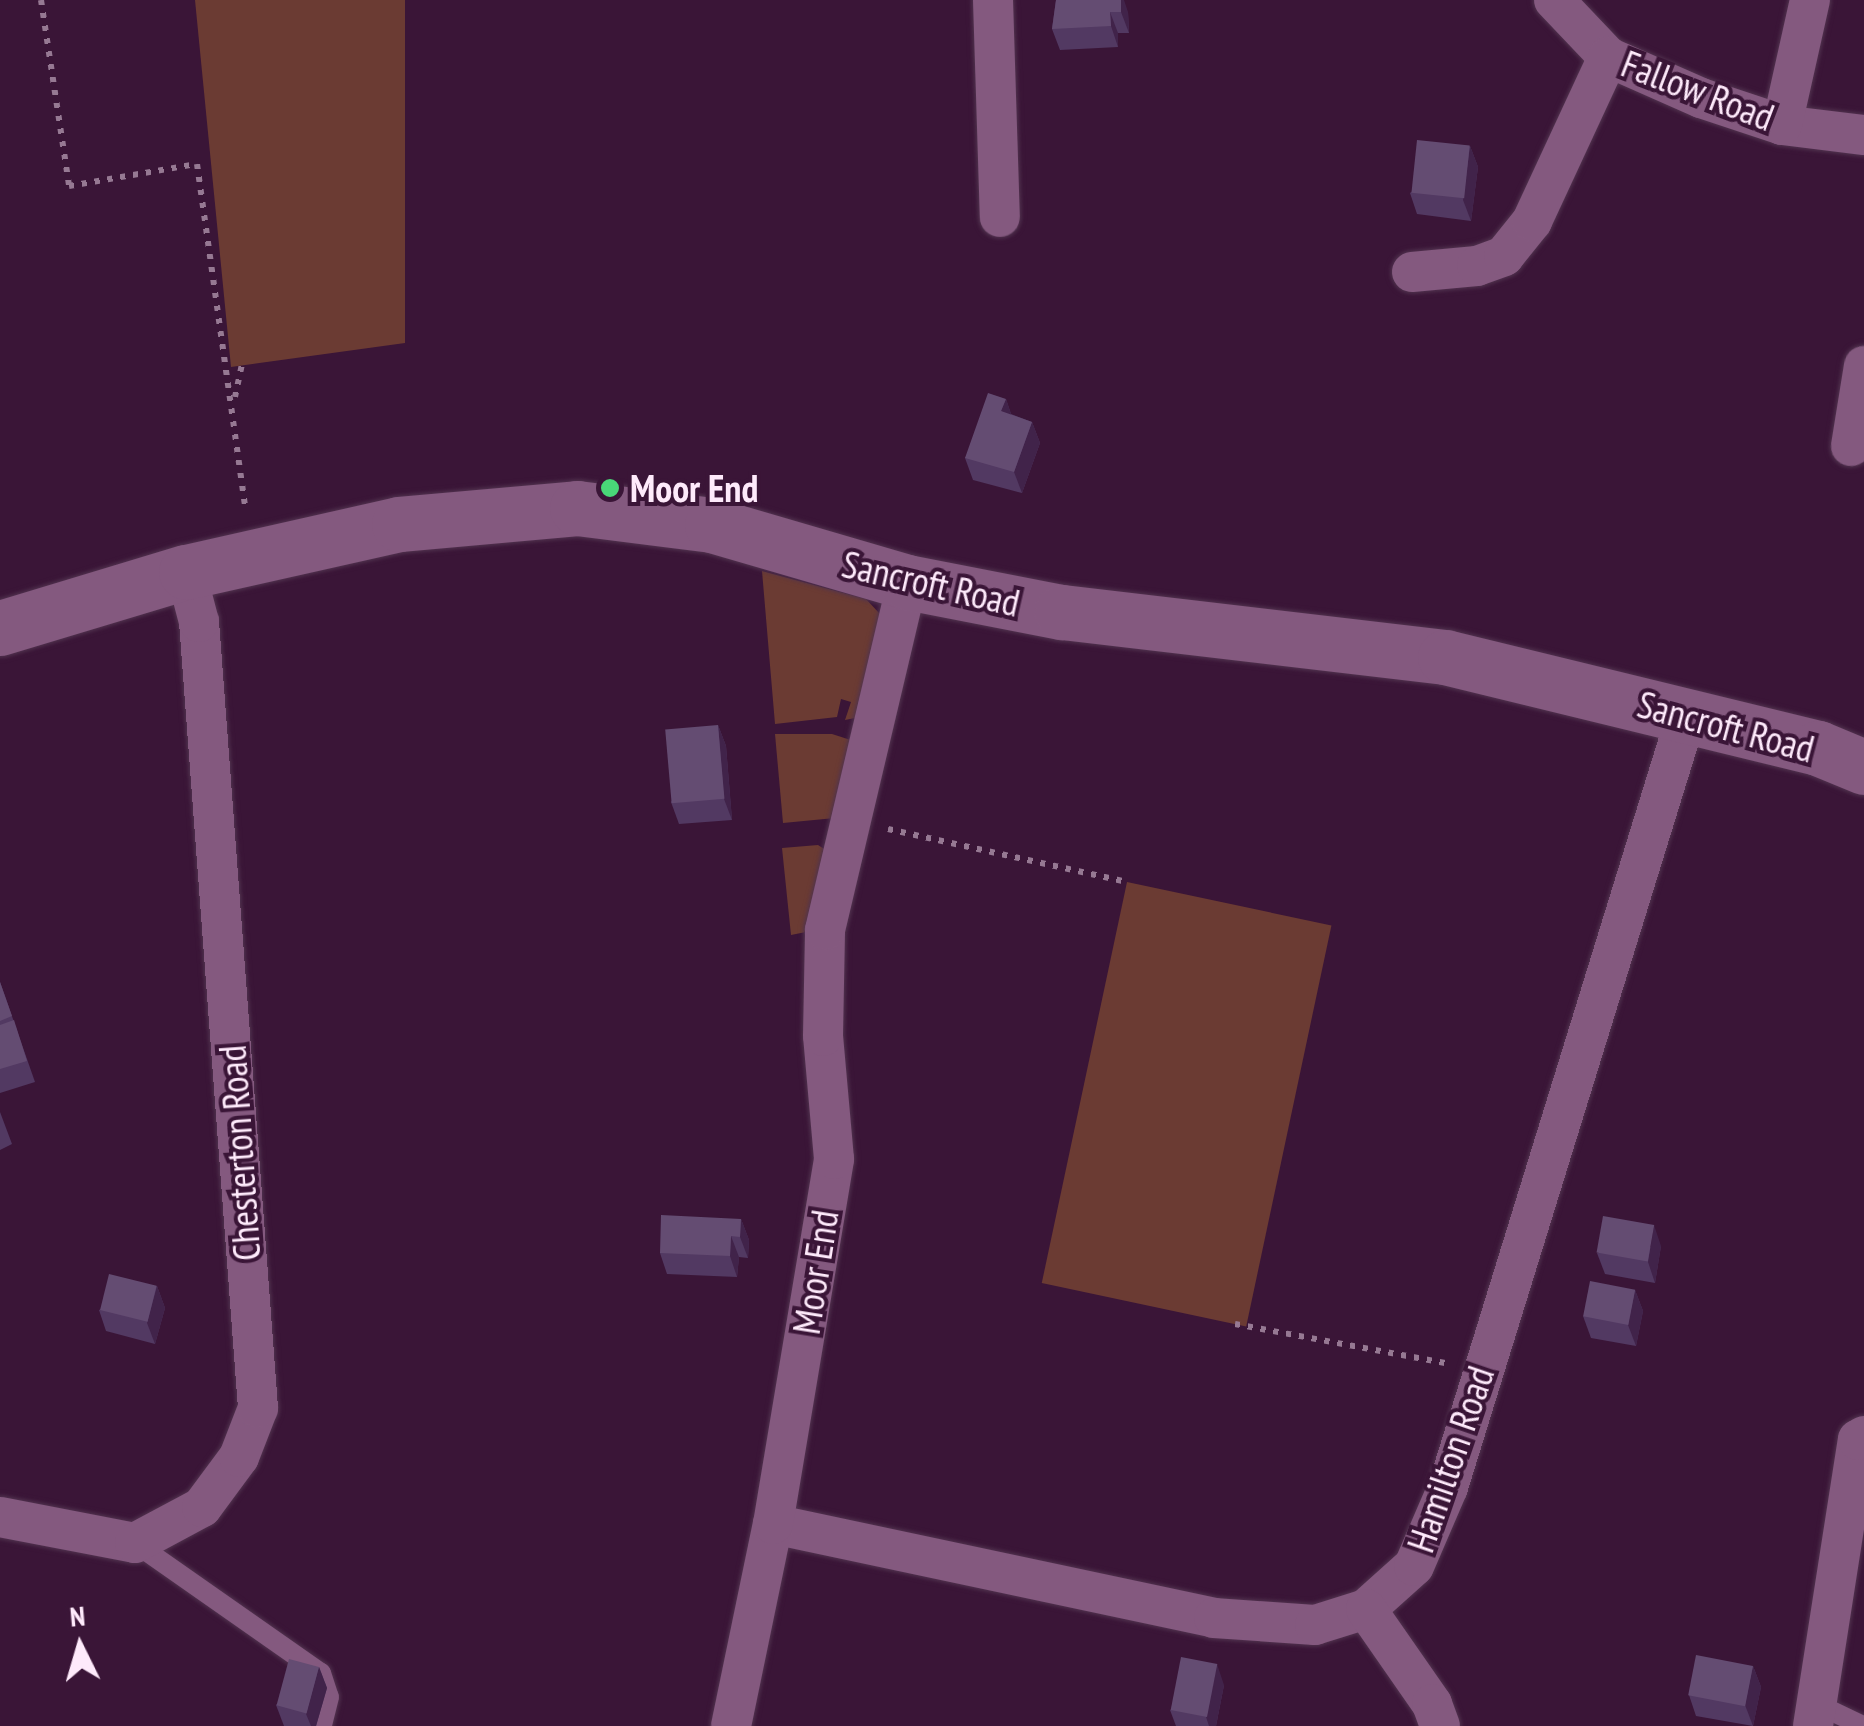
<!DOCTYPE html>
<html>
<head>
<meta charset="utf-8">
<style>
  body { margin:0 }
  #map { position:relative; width:1864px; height:1726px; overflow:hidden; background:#3a1537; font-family:"PT Sans Narrow",sans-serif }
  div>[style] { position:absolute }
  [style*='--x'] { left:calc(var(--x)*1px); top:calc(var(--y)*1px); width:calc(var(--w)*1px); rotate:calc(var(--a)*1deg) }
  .green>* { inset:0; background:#6b3b33; transform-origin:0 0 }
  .path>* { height:6px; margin-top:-3px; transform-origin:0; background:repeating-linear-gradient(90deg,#967993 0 5px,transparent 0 13px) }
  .roads { filter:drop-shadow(0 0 2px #51334f) drop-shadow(0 0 2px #51334f) }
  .lane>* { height:20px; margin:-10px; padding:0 10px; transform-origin:10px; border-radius:10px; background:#84597f }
  .street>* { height:40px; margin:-20px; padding:0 20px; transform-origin:20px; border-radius:20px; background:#84597f }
  .secondary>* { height:55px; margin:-27.5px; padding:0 27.5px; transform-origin:27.5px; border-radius:27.5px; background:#84597f }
  .wall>* { inset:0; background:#523962 }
  .shaded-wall>* { inset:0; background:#41234a }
  .building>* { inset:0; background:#644c72; transform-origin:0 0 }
  .dots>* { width:28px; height:28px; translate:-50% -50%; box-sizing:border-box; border:5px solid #3a1537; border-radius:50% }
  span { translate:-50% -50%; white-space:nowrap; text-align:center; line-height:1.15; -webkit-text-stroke:8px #3a1537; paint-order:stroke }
  .street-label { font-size:38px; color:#feeafb }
  .poi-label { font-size:38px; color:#feeafb; font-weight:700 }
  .left { translate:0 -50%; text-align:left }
  .north { position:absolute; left:30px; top:1596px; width:100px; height:100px; -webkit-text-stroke:8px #3a1537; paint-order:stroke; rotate:355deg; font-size:28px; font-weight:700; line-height:40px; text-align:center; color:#feeafb }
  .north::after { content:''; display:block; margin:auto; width:35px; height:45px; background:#feeafb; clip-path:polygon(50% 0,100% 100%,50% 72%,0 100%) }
</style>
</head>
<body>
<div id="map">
  <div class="green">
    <div style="clip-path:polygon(195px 0,405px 0,405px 343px,231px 367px)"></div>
    <div style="clip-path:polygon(762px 571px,866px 599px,880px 614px,860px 717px,845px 720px,851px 702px,841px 699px,837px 717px,775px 724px)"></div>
    <div style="clip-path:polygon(775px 734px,832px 734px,857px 742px,835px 818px,783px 823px)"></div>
    <div style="clip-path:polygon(818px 845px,829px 852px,811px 931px,791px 935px,782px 848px)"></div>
    <div style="left:1127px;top:882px;width:209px;height:410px;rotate:12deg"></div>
  </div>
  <div class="path">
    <div style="--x:41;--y:0;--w:188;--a:81.4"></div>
    <div style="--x:69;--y:186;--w:130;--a:-9.8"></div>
    <div style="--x:197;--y:164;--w:350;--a:82"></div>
    <div style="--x:235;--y:397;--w:33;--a:-78"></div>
    <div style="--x:888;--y:829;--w:245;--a:12.5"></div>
    <div style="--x:1235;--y:1324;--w:215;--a:10.5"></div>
  </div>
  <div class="roads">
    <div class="lane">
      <div style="--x:135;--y:1543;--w:227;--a:35"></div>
      <div style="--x:321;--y:1673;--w:25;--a:72"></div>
      <div style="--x:329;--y:1697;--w:30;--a:104"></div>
      <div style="--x:1817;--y:1704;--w:51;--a:25.6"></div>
    </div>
    <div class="street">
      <div style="--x:993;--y:0;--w:217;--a:88.2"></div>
      <div style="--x:1554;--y:0;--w:79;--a:46.5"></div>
      <div style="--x:1608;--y:57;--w:102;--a:23.8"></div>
      <div style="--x:1701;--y:98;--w:85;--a:18.4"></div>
      <div style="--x:1782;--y:125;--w:83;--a:7"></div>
      <div style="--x:1782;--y:125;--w:128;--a:-77.4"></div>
      <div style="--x:1412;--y:272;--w:65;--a:-5.3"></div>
      <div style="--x:1477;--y:266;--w:29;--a:-20"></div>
      <div style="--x:1504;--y:256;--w:45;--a:-51.3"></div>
      <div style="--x:1532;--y:221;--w:181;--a:-65.1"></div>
      <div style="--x:1851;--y:446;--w:81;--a:-80.8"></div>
      <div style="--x:0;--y:1517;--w:137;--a:10.9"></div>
      <div style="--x:135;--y:1543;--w:76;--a:-28.2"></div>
      <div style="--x:202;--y:1507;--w:62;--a:-53.5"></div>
      <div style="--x:239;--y:1457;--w:53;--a:-68.8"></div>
      <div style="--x:258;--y:1408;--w:788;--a:-94.29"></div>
      <div style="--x:199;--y:622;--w:52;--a:-104.6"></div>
      <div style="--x:773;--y:1524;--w:451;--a:12"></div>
      <div style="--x:1214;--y:1618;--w:101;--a:4"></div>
      <div style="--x:1315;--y:1625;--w:53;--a:-17.4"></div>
      <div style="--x:1366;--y:1609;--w:64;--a:-41.9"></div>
      <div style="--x:1414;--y:1566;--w:86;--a:-66.7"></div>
      <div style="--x:1448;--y:1487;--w:809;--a:-72.82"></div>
      <div style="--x:1366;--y:1609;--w:116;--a:55.2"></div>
      <div style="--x:1432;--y:1704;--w:23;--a:70"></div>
      <div style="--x:731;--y:1726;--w:206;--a:-78.3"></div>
      <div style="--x:773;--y:1524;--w:370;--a:-80.5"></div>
      <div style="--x:834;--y:1159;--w:123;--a:-95.1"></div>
      <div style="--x:823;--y:1036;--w:106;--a:-88.9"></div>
      <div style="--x:825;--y:930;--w:358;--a:-76.7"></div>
      <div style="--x:1813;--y:1726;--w:290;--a:-81.1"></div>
      <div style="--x:1858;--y:1440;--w:7;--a:-34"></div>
    </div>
    <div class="secondary">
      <div style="--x:0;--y:628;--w:194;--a:-16.8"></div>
      <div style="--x:186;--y:572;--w:218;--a:-12.7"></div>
      <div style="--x:399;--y:524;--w:179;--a:-5.1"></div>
      <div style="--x:577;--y:508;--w:136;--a:7.2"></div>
      <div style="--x:712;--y:525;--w:203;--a:16.3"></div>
      <div style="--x:907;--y:582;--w:158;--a:11"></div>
      <div style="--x:1062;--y:612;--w:386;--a:6.7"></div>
      <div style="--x:1445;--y:657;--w:384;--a:13.7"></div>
      <div style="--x:1818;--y:748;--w:50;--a:22.4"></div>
    </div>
  </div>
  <div class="wall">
    <div style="clip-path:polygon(1056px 0,1128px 12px,1129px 33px,1118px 33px,1118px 47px,1060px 50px,1052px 29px)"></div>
    <div style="clip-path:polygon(1470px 146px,1478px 167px,1471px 221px,1417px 214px,1410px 193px)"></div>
    <div style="clip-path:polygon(1006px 399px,1011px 414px,1032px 422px,1040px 443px,1022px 493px,973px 480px,965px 458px)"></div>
    <div style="clip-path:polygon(718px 725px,726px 746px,732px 820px,679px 824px,671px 802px)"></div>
    <div style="clip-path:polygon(0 982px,35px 1082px,0 1093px)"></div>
    <div style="clip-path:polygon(0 1112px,12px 1144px,0 1150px)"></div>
    <div style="clip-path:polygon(741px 1219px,749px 1240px,748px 1258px,739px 1257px,737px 1277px,667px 1274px,660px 1253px)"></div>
    <div style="clip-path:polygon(1661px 1246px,1655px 1283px,1605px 1274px,1597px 1253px)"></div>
    <div style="clip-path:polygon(157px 1286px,165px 1308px,155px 1344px,106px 1331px,99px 1310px)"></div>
    <div style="clip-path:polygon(1635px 1290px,1643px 1311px,1636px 1346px,1591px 1338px,1583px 1316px)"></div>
    <div style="clip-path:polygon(1753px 1666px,1761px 1687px,1753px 1726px,1696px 1716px,1689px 1695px)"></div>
    <div style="clip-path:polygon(319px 1667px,327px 1688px,316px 1726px,284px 1726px,276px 1705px)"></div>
    <div style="clip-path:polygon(1224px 1685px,1216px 1726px,1176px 1726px,1170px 1710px)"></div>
  </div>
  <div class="shaded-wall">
    <div style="clip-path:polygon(1121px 0,1124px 0,1128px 12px,1129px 33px,1121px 12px)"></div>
    <div style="clip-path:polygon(1110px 12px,1118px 33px,1118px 47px,1111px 26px)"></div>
    <div style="clip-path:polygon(1470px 146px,1478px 167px,1471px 221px,1463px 200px)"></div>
    <div style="clip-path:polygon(1006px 399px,1013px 420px,1001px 411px)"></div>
    <div style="clip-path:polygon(1032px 422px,1040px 443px,1022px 493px,1014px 472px)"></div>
    <div style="clip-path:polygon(718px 725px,726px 746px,732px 820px,724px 799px)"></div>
    <div style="clip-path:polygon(741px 1219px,749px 1240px,748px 1258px,740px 1237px)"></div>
    <div style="clip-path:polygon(1654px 1225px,1661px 1246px,1655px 1283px,1648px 1262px)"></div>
    <div style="clip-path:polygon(731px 1236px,739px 1257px,737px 1277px,730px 1256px)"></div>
    <div style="clip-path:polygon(157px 1286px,165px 1308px,155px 1344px,147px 1323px)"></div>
    <div style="clip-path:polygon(1635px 1290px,1643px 1311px,1636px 1346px,1628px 1325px)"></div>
    <div style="clip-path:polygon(1217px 1664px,1224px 1685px,1216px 1726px,1209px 1726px,1206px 1717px)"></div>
    <div style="clip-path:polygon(1753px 1666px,1761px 1687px,1753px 1726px,1745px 1705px)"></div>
    <div style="clip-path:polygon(319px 1667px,327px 1688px,316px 1726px,311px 1726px,306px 1714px)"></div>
  </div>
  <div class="building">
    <div style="clip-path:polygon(1056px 0,1121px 0,1121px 12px,1110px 12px,1111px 26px,1052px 29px)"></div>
    <div style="left:1417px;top:140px;width:53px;height:53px;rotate:6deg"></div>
    <div style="clip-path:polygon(988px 393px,1006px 399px,1001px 411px,1032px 422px,1014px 472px,965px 458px)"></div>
    <div style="left:718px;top:725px;width:74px;height:53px;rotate:85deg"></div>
    <div style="clip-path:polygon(0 982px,12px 1016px,0 1021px)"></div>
    <div style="clip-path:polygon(14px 1020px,27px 1061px,0 1069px,0 1025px)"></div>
    <div style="clip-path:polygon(661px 1215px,741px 1219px,740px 1237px,731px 1236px,730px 1256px,660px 1253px)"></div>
    <div style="left:1603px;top:1216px;width:52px;height:37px;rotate:10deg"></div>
    <div style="left:109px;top:1274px;width:49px;height:37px;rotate:14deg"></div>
    <div style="left:1590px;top:1281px;width:46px;height:36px;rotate:11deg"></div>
    <div style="left:1696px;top:1655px;width:58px;height:41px;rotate:11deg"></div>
    <div style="left:1181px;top:1657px;width:37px;height:54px;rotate:11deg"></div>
    <div style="left:289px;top:1659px;width:31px;height:48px;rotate:15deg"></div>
  </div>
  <div class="dots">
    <div style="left:610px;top:488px;background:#49d778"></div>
  </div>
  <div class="street-label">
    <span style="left:1698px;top:90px;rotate:21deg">Fallow Road</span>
    <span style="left:931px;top:583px;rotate:13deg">Sancroft Road</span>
    <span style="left:1726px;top:726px;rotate:15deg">Sancroft Road</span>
    <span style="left:239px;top:1153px;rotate:-94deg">Chesterton Road</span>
    <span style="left:815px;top:1272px;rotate:-81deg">Moor End</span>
    <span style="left:1450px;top:1459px;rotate:-71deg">Hamilton Road</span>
  </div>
  <div class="poi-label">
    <span class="left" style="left:630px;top:488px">Moor End</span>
  </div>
  <div class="north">N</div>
</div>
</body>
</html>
